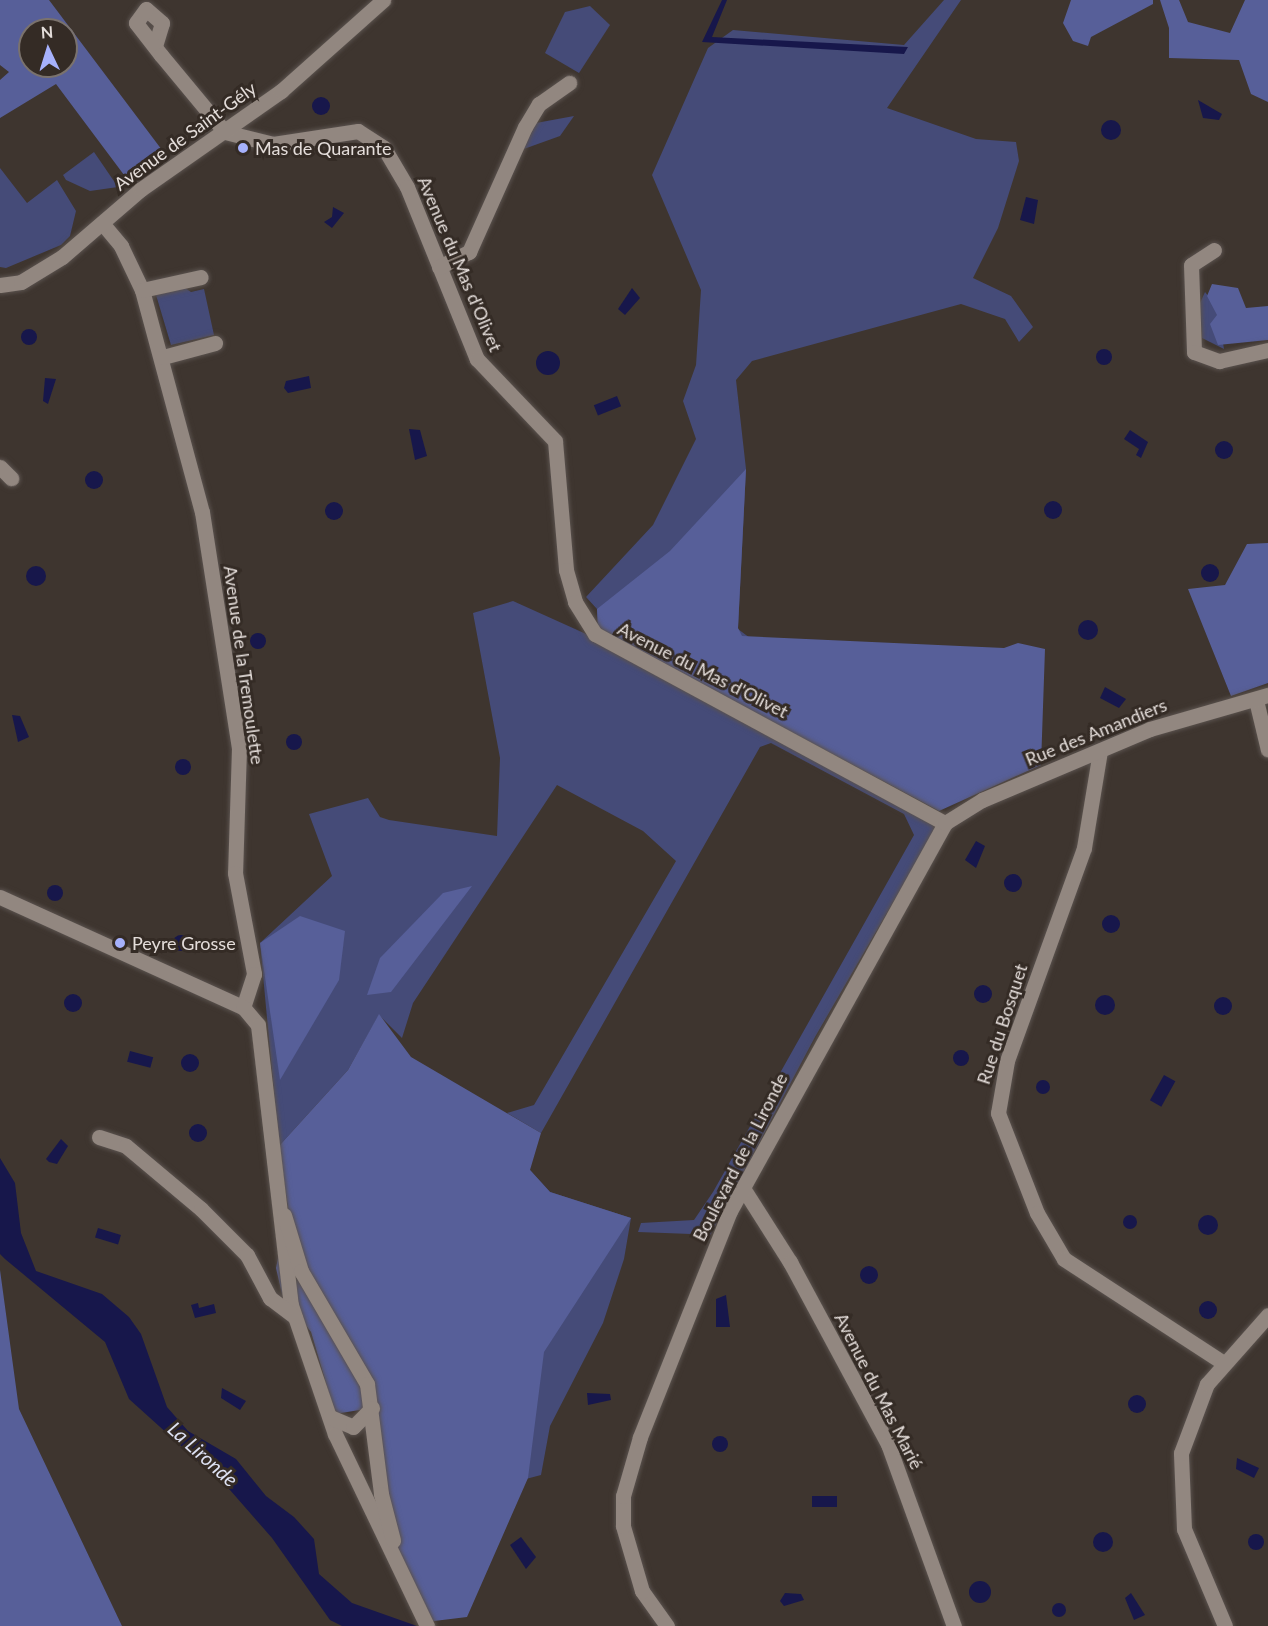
<!DOCTYPE html>
<html>
<head>
<meta charset="utf-8">
<style>
  body { margin:0 }
  #map { position:relative; width:1268px; height:1626px; overflow:hidden; background:#3e352f; font-family:Lato,sans-serif }
  div>[style] { position:absolute }
  [style*='--x'] { left:calc(var(--x)*1px); top:calc(var(--y)*1px); width:calc(var(--w)*1px); rotate:calc(var(--a)*1deg) }
  .green>* { inset:0; background:#454b78 }
  .forest>* { inset:0; background:#575f99 }
  .water>* { inset:0; background:#17174b; transform-origin:0 0 }
  .round { border-radius:50% }
  .roads { filter:drop-shadow(0 0 2px #5a524e) drop-shadow(0 0 2px #5a524e) }
  .minor>* { height:15px; margin:-7.5px; padding:0 7.5px; transform-origin:7.5px; border-radius:7.5px; background:#928780 }
  .dots>* { width:16px; height:16px; translate:-50% -50%; box-sizing:border-box; border:3px solid #342b25; border-radius:50% }
  span { translate:-50% -50%; white-space:nowrap; text-align:center; line-height:1.15; -webkit-text-stroke:6px #342b25; paint-order:stroke }
  .street-label { font-size:18px; color:#e4ddda }
  .poi-label { font-size:18px; color:#e4ddda }
  .left { translate:0 -50%; text-align:left }
  .water-label { font-size:20px; color:#dee2f4; font-style:italic }
  .north { position:absolute; left:18px; top:18px; width:60px; height:60px; box-sizing:border-box; background:#342b25; border:2px solid #7a726d; border-radius:50%; rotate:356deg; font-size:16px; font-weight:700; line-height:24px; text-align:center; color:#e4ddda }
  .north::after { content:''; display:block; margin:auto; width:21px; height:27px; background:#a6b1fc; clip-path:polygon(50% 0,100% 100%,50% 72%,0 100%) }
</style>
</head>
<body>
<div id="map">
  <div class="green">
    <div style="clip-path:polygon(944px 0,961px 0,887px 108px,976px 139px,1016px 142px,1019px 161px,998px 228px,973px 278px,1011px 296px,1033px 327px,1019px 342px,1005px 319px,961px 304px,752px 361px,736px 380px,746px 469px,738px 629px,750px 638px,598px 629px,597px 609px,586px 597px,653px 525px,696px 439px,683px 401px,696px 365px,701px 290px,652px 175px,708px 48px,733px 30px,904px 45px)"></div>
    <div style="clip-path:polygon(590px 6px,610px 25px,579px 73px,545px 53px,565px 12px)"></div>
    <div style="clip-path:polygon(574px 116px,560px 136px,521px 150px,536px 123px)"></div>
    <div style="clip-path:polygon(94px 152px,118px 187px,90px 191px,66px 180px,63px 175px)"></div>
    <div style="clip-path:polygon(0 168px,27px 203px,57px 180px,76px 211px,70px 236px,61px 245px,6px 268px,0 267px)"></div>
    <div style="clip-path:polygon(185px 288px,191px 292px,204px 289px,214px 335px,171px 345px,156px 295px)"></div>
    <div style="clip-path:polygon(1205px 292px,1217px 307px,1224px 349px,1202px 338px,1200px 303px)"></div>
    <div style="clip-path:polygon(513px 601px,595px 638px,933px 824px,935px 830px,815px 1037px,706px 1243px,691px 1234px,638px 1232px,641px 1223px,694px 1220px,713px 1192px,914px 835px,904px 814px,771px 743px,760px 747px,541px 1133px,507px 1113px,534px 1105px,676px 861px,643px 831px,557px 785px,413px 1003px,402px 1038px,379px 1015px,348px 1070px,279px 1146px,260px 943px,332px 876px,309px 814px,368px 798px,380px 817px,389px 820px,497px 836px,500px 758px,473px 613px)"></div>
    <div style="clip-path:polygon(530px 1170px,550px 1192px,631px 1218px,624px 1259px,603px 1323px,550px 1426px,541px 1475px,476px 1492px)"></div>
  </div>
  <div class="forest">
    <div style="clip-path:polygon(evenodd,0 0,49px 0,168px 158px,130px 183px,56px 84px,0 118px,0 80px,9px 72px,0 65px,0 0,30px 30px,66px 30px,66px 66px,30px 66px,30px 30px)"></div>
    <div style="clip-path:polygon(1071px 0,1153px 0,1153px 4px,1091px 37px,1088px 46px,1073px 41px,1063px 23px)"></div>
    <div style="clip-path:polygon(1160px 0,1179px 0,1188px 22px,1230px 33px,1245px 0,1268px 0,1268px 102px,1251px 94px,1239px 60px,1169px 58px,1169px 28px)"></div>
    <div style="clip-path:polygon(1212px 284px,1238px 288px,1246px 308px,1268px 306px,1268px 340px,1218px 345px,1210px 324px,1217px 315px,1207px 296px)"></div>
    <div style="clip-path:polygon(746px 469px,738px 628px,742px 636px,1004px 648px,1018px 643px,1045px 649px,1041px 765px,939px 811px,598px 629px,597px 609px,670px 551px)"></div>
    <div style="clip-path:polygon(1268px 543px,1268px 683px,1231px 696px,1188px 589px,1225px 585px,1247px 544px)"></div>
    <div style="clip-path:polygon(472px 886px,391px 992px,367px 995px,380px 958px,443px 893px)"></div>
    <div style="clip-path:polygon(300px 916px,345px 931px,339px 980px,280px 1080px,260px 943px)"></div>
    <div style="clip-path:polygon(379px 1014px,411px 1057px,541px 1133px,530px 1170px,550px 1192px,631px 1218px,544px 1352px,528px 1478px,467px 1617px,426px 1622px,402px 1575px,372px 1408px,335px 1414px,311px 1332px,282px 1294px,276px 1268px,288px 1208px,279px 1146px,348px 1070px)"></div>
    <div style="clip-path:polygon(0 1270px,19px 1409px,122px 1626px,0 1626px)"></div>
  </div>
  <div class="water">
    <div style="clip-path:polygon(722px 0,727px 0,712px 37px,908px 47px,904px 54px,702px 42px)"></div>
    <div class="round" style="left:312px;top:97px;width:18px;height:18px"></div>
    <div style="clip-path:polygon(1198px 100px,1222px 114px,1219px 120px,1203px 118px)"></div>
    <div class="round" style="left:1101px;top:120px;width:20px;height:20px"></div>
    <div style="clip-path:polygon(1026px 197px,1038px 200px,1034px 224px,1020px 220px)"></div>
    <div style="clip-path:polygon(333px 207px,344px 213px,332px 228px,324px 222px,332px 217px)"></div>
    <div style="clip-path:polygon(632px 288px,640px 298px,625px 315px,618px 309px)"></div>
    <div class="round" style="left:21px;top:329px;width:16px;height:16px"></div>
    <div class="round" style="left:1096px;top:349px;width:16px;height:16px"></div>
    <div class="round" style="left:536px;top:351px;width:24px;height:24px"></div>
    <div style="clip-path:polygon(309px 376px,311px 388px,288px 393px,284px 388px,286px 381px)"></div>
    <div style="clip-path:polygon(45px 378px,56px 379px,48px 404px,43px 401px)"></div>
    <div style="left:617px;top:396px;width:11px;height:25px;rotate:68deg"></div>
    <div style="clip-path:polygon(409px 429px,420px 430px,427px 456px,415px 460px)"></div>
    <div style="clip-path:polygon(1130px 430px,1148px 442px,1141px 458px,1136px 455px,1139px 449px,1124px 439px)"></div>
    <div class="round" style="left:1215px;top:441px;width:18px;height:18px"></div>
    <div class="round" style="left:85px;top:471px;width:18px;height:18px"></div>
    <div class="round" style="left:1044px;top:501px;width:18px;height:18px"></div>
    <div class="round" style="left:325px;top:502px;width:18px;height:18px"></div>
    <div class="round" style="left:1201px;top:564px;width:18px;height:18px"></div>
    <div class="round" style="left:26px;top:566px;width:20px;height:20px"></div>
    <div class="round" style="left:1078px;top:620px;width:20px;height:20px"></div>
    <div class="round" style="left:250px;top:633px;width:16px;height:16px"></div>
    <div style="clip-path:polygon(1105px 687px,1126px 699px,1119px 708px,1100px 698px)"></div>
    <div style="clip-path:polygon(12px 715px,20px 716px,29px 737px,18px 742px)"></div>
    <div class="round" style="left:286px;top:734px;width:16px;height:16px"></div>
    <div class="round" style="left:175px;top:759px;width:16px;height:16px"></div>
    <div style="clip-path:polygon(976px 841px,985px 846px,976px 868px,965px 860px)"></div>
    <div class="round" style="left:1004px;top:874px;width:18px;height:18px"></div>
    <div class="round" style="left:47px;top:885px;width:16px;height:16px"></div>
    <div class="round" style="left:1102px;top:915px;width:18px;height:18px"></div>
    <div class="round" style="left:173px;top:935px;width:16px;height:16px"></div>
    <div class="round" style="left:974px;top:985px;width:18px;height:18px"></div>
    <div class="round" style="left:64px;top:994px;width:18px;height:18px"></div>
    <div class="round" style="left:1095px;top:995px;width:20px;height:20px"></div>
    <div class="round" style="left:1214px;top:997px;width:18px;height:18px"></div>
    <div class="round" style="left:953px;top:1050px;width:16px;height:16px"></div>
    <div style="left:130px;top:1051px;width:24px;height:11px;rotate:15deg"></div>
    <div class="round" style="left:181px;top:1054px;width:18px;height:18px"></div>
    <div style="left:1164px;top:1075px;width:13px;height:29px;rotate:29deg"></div>
    <div class="round" style="left:1036px;top:1080px;width:14px;height:14px"></div>
    <div class="round" style="left:189px;top:1124px;width:18px;height:18px"></div>
    <div style="clip-path:polygon(61px 1139px,68px 1146px,57px 1164px,49px 1162px,46px 1159px)"></div>
    <div style="clip-path:polygon(0 1158px,15px 1183px,21px 1233px,36px 1271px,102px 1294px,129px 1317px,141px 1334px,167px 1407px,188px 1431px,236px 1459px,266px 1496px,294px 1517px,314px 1539px,319px 1574px,352px 1603px,417px 1626px,342px 1626px,330px 1620px,272px 1538px,230px 1490px,129px 1399px,105px 1342px,5px 1259px,0 1254px)"></div>
    <div class="round" style="left:1123px;top:1215px;width:14px;height:14px"></div>
    <div class="round" style="left:1198px;top:1215px;width:20px;height:20px"></div>
    <div style="left:98px;top:1228px;width:24px;height:10px;rotate:17deg"></div>
    <div class="round" style="left:860px;top:1266px;width:18px;height:18px"></div>
    <div style="clip-path:polygon(726px 1295px,730px 1327px,716px 1327px,716px 1299px)"></div>
    <div class="round" style="left:1199px;top:1301px;width:18px;height:18px"></div>
    <div style="clip-path:polygon(198px 1303px,199px 1308px,214px 1304px,216px 1313px,195px 1318px,191px 1305px)"></div>
    <div style="clip-path:polygon(222px 1388px,246px 1401px,240px 1410px,221px 1398px)"></div>
    <div style="clip-path:polygon(587px 1393px,610px 1394px,611px 1400px,588px 1405px)"></div>
    <div class="round" style="left:1128px;top:1395px;width:18px;height:18px"></div>
    <div class="round" style="left:712px;top:1436px;width:16px;height:16px"></div>
    <div style="clip-path:polygon(1237px 1458px,1259px 1468px,1254px 1478px,1236px 1469px)"></div>
    <div style="left:837px;top:1496px;width:11px;height:25px;rotate:90deg"></div>
    <div class="round" style="left:1093px;top:1532px;width:20px;height:20px"></div>
    <div class="round" style="left:1248px;top:1534px;width:16px;height:16px"></div>
    <div style="clip-path:polygon(521px 1537px,536px 1557px,526px 1569px,510px 1545px)"></div>
    <div class="round" style="left:969px;top:1581px;width:22px;height:22px"></div>
    <div style="clip-path:polygon(785px 1593px,801px 1594px,804px 1600px,784px 1606px,780px 1601px)"></div>
    <div style="clip-path:polygon(1131px 1593px,1145px 1615px,1134px 1620px,1125px 1598px)"></div>
    <div class="round" style="left:1052px;top:1603px;width:14px;height:14px"></div>
  </div>
  <div class="roads">
    <div class="minor">
      <div style="--x:155;--y:46;--w:24;--a:-73"></div>
      <div style="--x:162;--y:23;--w:21;--a:-139"></div>
      <div style="--x:146;--y:9;--w:17;--a:126"></div>
      <div style="--x:136;--y:23;--w:41;--a:52"></div>
      <div style="--x:161;--y:55;--w:100;--a:50.3"></div>
      <div style="--x:225;--y:132;--w:49;--a:14"></div>
      <div style="--x:273;--y:144;--w:86;--a:-8.7"></div>
      <div style="--x:358;--y:131;--w:31;--a:33"></div>
      <div style="--x:384;--y:148;--w:45;--a:59.5"></div>
      <div style="--x:407;--y:187;--w:186;--a:67.9"></div>
      <div style="--x:477;--y:359;--w:113;--a:46.4"></div>
      <div style="--x:555;--y:441;--w:129;--a:85.1"></div>
      <div style="--x:566;--y:570;--w:33;--a:74"></div>
      <div style="--x:575;--y:602;--w:38;--a:58"></div>
      <div style="--x:595;--y:634;--w:398;--a:28.4"></div>
      <div style="--x:102;--y:223;--w:30;--a:50"></div>
      <div style="--x:121;--y:246;--w:49;--a:64.5"></div>
      <div style="--x:142;--y:290;--w:230;--a:74.9"></div>
      <div style="--x:202;--y:512;--w:239;--a:81.1"></div>
      <div style="--x:239;--y:748;--w:125;--a:91.8"></div>
      <div style="--x:235;--y:873;--w:103;--a:79.3"></div>
      <div style="--x:254;--y:974;--w:35;--a:108"></div>
      <div style="--x:1214;--y:250;--w:27;--a:147"></div>
      <div style="--x:1191;--y:265;--w:87;--a:88"></div>
      <div style="--x:1194;--y:352;--w:27;--a:20"></div>
      <div style="--x:1219;--y:361;--w:50;--a:-12.7"></div>
      <div style="--x:439;--y:267;--w:34;--a:-27"></div>
      <div style="--x:469;--y:252;--w:137;--a:-65.9"></div>
      <div style="--x:525;--y:127;--w:27;--a:-59"></div>
      <div style="--x:539;--y:104;--w:37;--a:-35"></div>
      <div style="--x:0;--y:285;--w:21;--a:-8"></div>
      <div style="--x:21;--y:282;--w:48;--a:-31.4"></div>
      <div style="--x:62;--y:257;--w:104;--a:-40.7"></div>
      <div style="--x:141;--y:189;--w:171;--a:-35"></div>
      <div style="--x:281;--y:91;--w:137;--a:-41.7"></div>
      <div style="--x:142;--y:290;--w:60;--a:-12.4"></div>
      <div style="--x:163;--y:357;--w:54;--a:-15.1"></div>
      <div style="--x:0;--y:467;--w:16;--a:45"></div>
      <div style="--x:1256;--y:700;--w:51;--a:76.5"></div>
      <div style="--x:1100;--y:751;--w:98;--a:99.4"></div>
      <div style="--x:1084;--y:848;--w:226;--a:109.9"></div>
      <div style="--x:1007;--y:1061;--w:53;--a:99.8"></div>
      <div style="--x:998;--y:1113;--w:107;--a:68.7"></div>
      <div style="--x:1037;--y:1213;--w:53;--a:59.6"></div>
      <div style="--x:1064;--y:1259;--w:189;--a:33.1"></div>
      <div style="--x:0;--y:897;--w:267;--a:24.4"></div>
      <div style="--x:243;--y:1007;--w:23;--a:50"></div>
      <div style="--x:258;--y:1025;--w:282;--a:83.3"></div>
      <div style="--x:291;--y:1305;--w:136;--a:71.2"></div>
      <div style="--x:335;--y:1434;--w:213;--a:64.4"></div>
      <div style="--x:99;--y:1137;--w:28;--a:18"></div>
      <div style="--x:126;--y:1146;--w:98;--a:40"></div>
      <div style="--x:201;--y:1209;--w:65;--a:45"></div>
      <div style="--x:247;--y:1255;--w:49;--a:61.9"></div>
      <div style="--x:270;--y:1298;--w:31;--a:37"></div>
      <div style="--x:743;--y:1188;--w:88;--a:57.6"></div>
      <div style="--x:790;--y:1262;--w:207;--a:61.7"></div>
      <div style="--x:888;--y:1444;--w:194;--a:70.1"></div>
      <div style="--x:284;--y:1215;--w:59;--a:73.1"></div>
      <div style="--x:301;--y:1271;--w:131;--a:59.7"></div>
      <div style="--x:367;--y:1384;--w:111;--a:82.7"></div>
      <div style="--x:381;--y:1494;--w:48;--a:75.4"></div>
      <div style="--x:330;--y:1417;--w:25;--a:23"></div>
      <div style="--x:353;--y:1427;--w:27;--a:-45"></div>
      <div style="--x:667;--y:1626;--w:43;--a:-125.5"></div>
      <div style="--x:642;--y:1591;--w:68;--a:-106.3"></div>
      <div style="--x:623;--y:1526;--w:30;--a:-90"></div>
      <div style="--x:623;--y:1496;--w:61;--a:-73.9"></div>
      <div style="--x:640;--y:1437;--w:243;--a:-68.3"></div>
      <div style="--x:730;--y:1211;--w:444;--a:-61"></div>
      <div style="--x:945;--y:823;--w:44;--a:-31.9"></div>
      <div style="--x:982;--y:800;--w:182;--a:-22.9"></div>
      <div style="--x:1150;--y:729;--w:123;--a:-16.1"></div>
      <div style="--x:1225;--y:1626;--w:105;--a:-112.9"></div>
      <div style="--x:1184;--y:1529;--w:76;--a:-92.3"></div>
      <div style="--x:1181;--y:1453;--w:74;--a:-69.4"></div>
      <div style="--x:1207;--y:1384;--w:92;--a:-48.5"></div>
    </div>
  </div>
  <div class="dots">
    <div style="left:243px;top:148px;background:#a6b1fc"></div>
    <div style="left:120px;top:943px;background:#a6b1fc"></div>
  </div>
  <div class="street-label">
    <span style="left:185px;top:136px;rotate:-36deg">Avenue de Saint-Gély</span>
    <span style="left:460px;top:264px;rotate:67deg">Avenue du Mas d'Olivet</span>
    <span style="left:244px;top:665px;rotate:82deg">Avenue de la Tremoulette</span>
    <span style="left:703px;top:670px;rotate:27deg">Avenue du Mas d'Olivet</span>
    <span style="left:1096px;top:732px;rotate:-22deg">Rue des Amandiers</span>
    <span style="left:1002px;top:1024px;rotate:-72deg">Rue du Bosquet</span>
    <span style="left:740px;top:1157px;rotate:-63deg">Boulevard de la Lironde</span>
    <span style="left:879px;top:1391px;rotate:63deg">Avenue du Mas Marié</span>
  </div>
  <div class="poi-label">
    <span class="left" style="left:255px;top:148px">Mas de Quarante</span>
    <span class="left" style="left:132px;top:943px">Peyre Grosse</span>
  </div>
  <div class="water-label">
    <span style="left:203px;top:1454px;rotate:42deg">La Lironde</span>
  </div>
  <div class="north">N</div>
</div>
</body>
</html>
